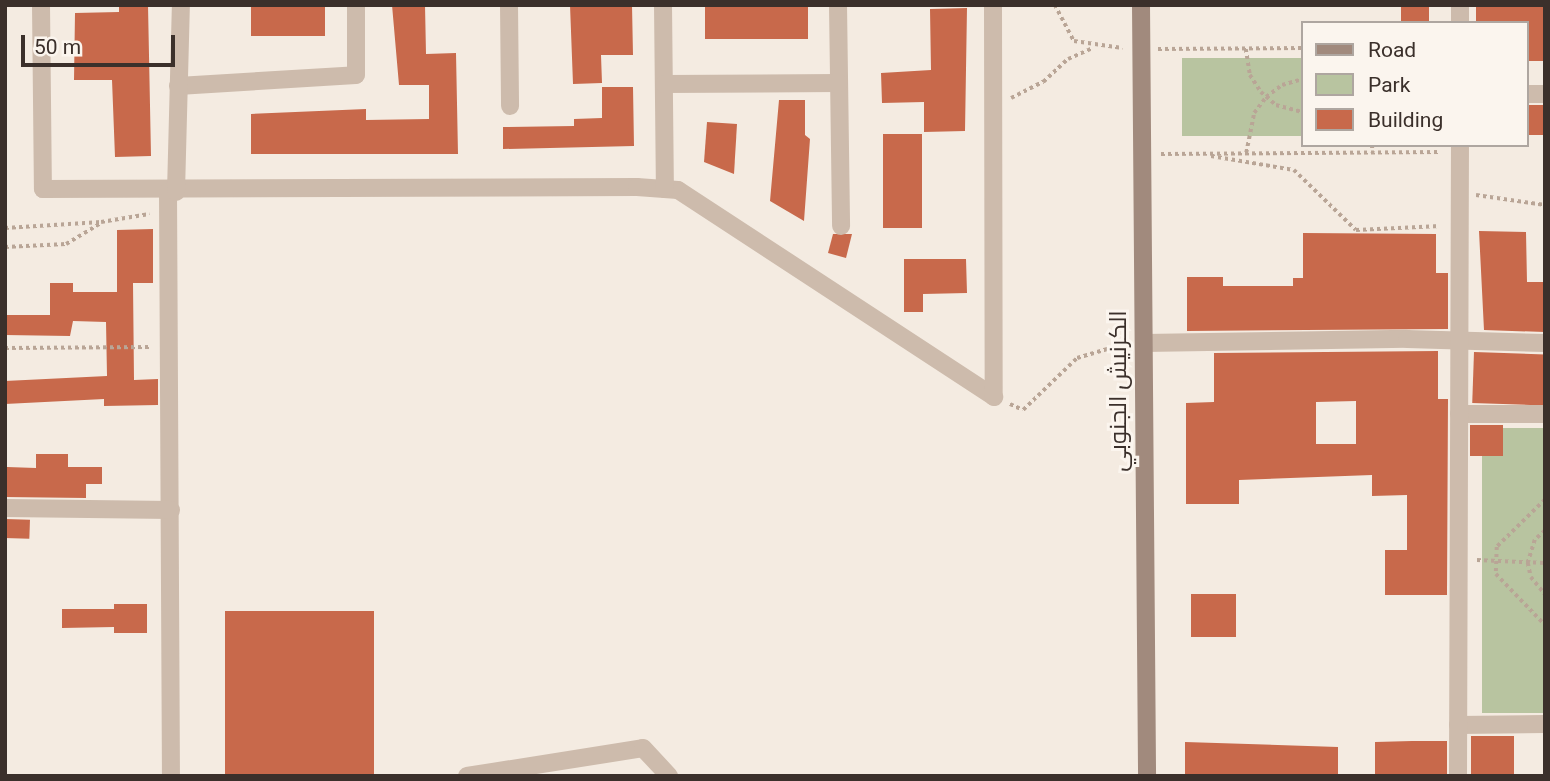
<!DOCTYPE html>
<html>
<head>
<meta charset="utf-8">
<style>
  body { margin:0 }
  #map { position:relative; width:1550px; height:781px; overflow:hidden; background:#f4ebe1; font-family:Roboto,Cairo,sans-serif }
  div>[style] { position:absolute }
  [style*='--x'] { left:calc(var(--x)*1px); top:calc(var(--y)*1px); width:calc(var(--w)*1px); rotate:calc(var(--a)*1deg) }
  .green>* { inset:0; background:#b8c4a0; transform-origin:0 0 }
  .building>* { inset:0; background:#c8694b; transform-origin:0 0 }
  .path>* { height:3.5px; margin-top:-1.75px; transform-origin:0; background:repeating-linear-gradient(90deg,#b9a596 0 3.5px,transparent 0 7px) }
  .street>* { height:18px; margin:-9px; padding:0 9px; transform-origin:9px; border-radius:9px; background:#cdbbac }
  .secondary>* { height:18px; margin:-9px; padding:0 9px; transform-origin:9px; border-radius:9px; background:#a18a7d }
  span { translate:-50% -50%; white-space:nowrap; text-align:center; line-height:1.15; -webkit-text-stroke:6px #fbf5ee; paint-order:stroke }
  .street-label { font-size:24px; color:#3b302b }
  .frame { position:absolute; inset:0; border:7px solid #3b302b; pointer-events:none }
  .legend { position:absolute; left:1301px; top:21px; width:228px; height:126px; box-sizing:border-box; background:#fbf5ee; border:2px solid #aea6a0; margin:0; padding:9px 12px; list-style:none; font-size:21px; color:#3b302b }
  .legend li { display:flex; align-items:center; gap:14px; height:35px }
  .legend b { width:35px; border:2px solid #aea6a0 }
  .scale { position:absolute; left:21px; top:35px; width:154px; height:32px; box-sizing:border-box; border:4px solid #3b302b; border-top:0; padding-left:9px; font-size:21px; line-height:24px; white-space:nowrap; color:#3b302b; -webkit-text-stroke:5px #fbf5ee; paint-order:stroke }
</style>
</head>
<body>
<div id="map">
  <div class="green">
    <div style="left:1182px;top:58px;width:121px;height:78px"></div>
    <div style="left:1545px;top:428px;width:285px;height:63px;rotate:90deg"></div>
  </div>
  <div class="building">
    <div style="clip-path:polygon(119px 5px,148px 5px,151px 156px,115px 157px,112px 80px,74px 80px,75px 13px,119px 12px)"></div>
    <div style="left:251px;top:5px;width:74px;height:31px"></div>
    <div style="clip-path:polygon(392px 5px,425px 5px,426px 54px,456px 53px,458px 154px,251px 154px,251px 114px,366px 109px,366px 120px,429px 119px,429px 85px,399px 85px)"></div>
    <div style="clip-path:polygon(570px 5px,632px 5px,633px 55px,601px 55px,602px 83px,573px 84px)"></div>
    <div style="left:705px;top:5px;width:103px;height:34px"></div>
    <div style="left:1401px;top:5px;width:28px;height:18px"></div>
    <div style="clip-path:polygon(1476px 5px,1545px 5px,1545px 61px,1527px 61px,1527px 23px,1476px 23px)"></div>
    <div style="clip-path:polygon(967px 8px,965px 131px,924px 132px,924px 102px,882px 103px,881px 73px,931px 70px,930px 9px)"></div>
    <div style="clip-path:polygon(602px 87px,633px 87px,634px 146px,503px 149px,503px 127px,574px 126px,574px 119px,602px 118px)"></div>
    <div style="clip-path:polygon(779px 100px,805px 100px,805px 135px,810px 139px,804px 221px,770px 201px)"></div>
    <div style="left:1527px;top:105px;width:18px;height:30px"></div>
    <div style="clip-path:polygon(707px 122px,737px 124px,734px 174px,704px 162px)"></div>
    <div style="left:883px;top:134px;width:39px;height:94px"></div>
    <div style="clip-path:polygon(153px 229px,153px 283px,133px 283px,134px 380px,158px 379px,158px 405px,104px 406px,104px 399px,5px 404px,5px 381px,107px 376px,106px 322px,73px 321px,70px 336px,5px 335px,5px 315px,50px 315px,50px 283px,73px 283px,73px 292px,117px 292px,117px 230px)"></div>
    <div style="clip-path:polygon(1479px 231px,1526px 232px,1527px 282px,1545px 282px,1545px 332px,1484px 330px)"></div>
    <div style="clip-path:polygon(1303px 233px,1436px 234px,1436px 273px,1448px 273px,1448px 329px,1187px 331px,1187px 277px,1223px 277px,1223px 286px,1293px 286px,1293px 278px,1303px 278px)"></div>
    <div style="clip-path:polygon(833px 234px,852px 234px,846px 258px,828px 253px)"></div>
    <div style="clip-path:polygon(904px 259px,966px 259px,967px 293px,923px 294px,923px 312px,904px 312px)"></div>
    <div style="clip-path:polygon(evenodd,1438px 351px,1438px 399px,1448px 399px,1447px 595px,1385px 595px,1385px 550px,1407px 550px,1407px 495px,1372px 496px,1372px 475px,1239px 480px,1239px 504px,1186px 504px,1186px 403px,1214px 402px,1214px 353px,1438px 351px,1356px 401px,1356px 444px,1316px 444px,1316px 402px,1356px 401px)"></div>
    <div style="left:1474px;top:352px;width:71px;height:51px;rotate:2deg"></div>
    <div style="left:1470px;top:425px;width:33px;height:31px"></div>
    <div style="clip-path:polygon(36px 454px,68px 454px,68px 467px,102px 467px,102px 484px,86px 484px,86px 498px,5px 497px,7px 467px,36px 468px)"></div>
    <div style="left:5px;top:519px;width:25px;height:19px;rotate:2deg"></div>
    <div style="left:1191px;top:594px;width:45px;height:43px"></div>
    <div style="clip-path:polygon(114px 604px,147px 604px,147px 633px,114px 633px,114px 627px,62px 628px,62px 609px,114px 609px)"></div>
    <div style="left:374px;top:611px;width:165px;height:149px;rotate:90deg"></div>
    <div style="left:1514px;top:736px;width:40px;height:43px;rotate:90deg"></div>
    <div style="clip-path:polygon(1412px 741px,1447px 741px,1447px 776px,1375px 776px,1375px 742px)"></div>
    <div style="clip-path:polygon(1185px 742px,1338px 747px,1338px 776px,1185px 776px)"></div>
  </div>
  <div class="path">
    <div style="--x:1055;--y:5;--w:41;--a:62.2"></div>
    <div style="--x:1074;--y:41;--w:49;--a:8.1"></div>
    <div style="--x:1158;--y:49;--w:145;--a:-0.4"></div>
    <div style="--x:1246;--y:49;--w:26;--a:81"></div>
    <div style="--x:1250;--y:75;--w:20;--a:57"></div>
    <div style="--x:1261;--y:92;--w:20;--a:41"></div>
    <div style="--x:1276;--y:105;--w:28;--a:15"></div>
    <div style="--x:1011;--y:98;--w:36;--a:-27"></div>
    <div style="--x:1043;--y:82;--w:34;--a:-43"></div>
    <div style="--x:1068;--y:59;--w:27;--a:-24"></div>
    <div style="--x:1372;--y:145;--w:8;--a:83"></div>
    <div style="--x:1246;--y:153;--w:41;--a:-78.7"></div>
    <div style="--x:1254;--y:113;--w:20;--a:-53"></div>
    <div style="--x:1266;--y:97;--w:20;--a:-37"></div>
    <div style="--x:1282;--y:85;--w:22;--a:-16"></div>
    <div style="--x:1161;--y:154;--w:280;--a:-0.4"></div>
    <div style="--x:1211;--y:156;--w:84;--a:9.6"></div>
    <div style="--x:1294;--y:170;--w:86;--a:44.1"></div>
    <div style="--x:1356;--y:230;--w:84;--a:-2.7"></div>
    <div style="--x:1476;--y:195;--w:70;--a:8.2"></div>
    <div style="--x:5;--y:228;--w:96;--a:-3.6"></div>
    <div style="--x:101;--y:222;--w:49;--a:-9.5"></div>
    <div style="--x:5;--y:247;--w:61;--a:-2.8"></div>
    <div style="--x:66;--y:244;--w:39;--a:-31"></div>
    <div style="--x:5;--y:348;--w:145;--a:-0.4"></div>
    <div style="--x:1010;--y:404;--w:14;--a:25"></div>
    <div style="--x:1023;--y:410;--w:75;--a:-43.9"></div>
    <div style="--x:1077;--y:358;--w:49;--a:-16.6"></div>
    <div style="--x:1545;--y:500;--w:67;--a:135.6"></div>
    <div style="--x:1497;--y:547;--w:27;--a:92"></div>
    <div style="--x:1496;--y:574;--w:71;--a:46.1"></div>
    <div style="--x:1545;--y:531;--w:13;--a:138"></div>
    <div style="--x:1535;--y:540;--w:24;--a:107"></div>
    <div style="--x:1528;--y:563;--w:14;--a:78"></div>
    <div style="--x:1531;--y:577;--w:22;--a:51"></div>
    <div style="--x:1477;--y:560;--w:68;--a:2.5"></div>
  </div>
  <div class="street">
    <div style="--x:41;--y:5;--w:184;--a:89.4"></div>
    <div style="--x:43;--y:189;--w:594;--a:-0.19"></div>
    <div style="--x:637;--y:187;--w:41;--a:4.2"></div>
    <div style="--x:678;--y:190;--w:378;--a:33.2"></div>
    <div style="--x:509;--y:5;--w:101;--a:89.4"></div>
    <div style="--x:663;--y:5;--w:184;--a:89.4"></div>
    <div style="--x:838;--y:5;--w:221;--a:89.2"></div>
    <div style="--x:993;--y:5;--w:392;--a:89.9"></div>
    <div style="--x:1460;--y:23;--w:18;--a:-90"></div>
    <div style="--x:664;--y:84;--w:175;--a:-0.3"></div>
    <div style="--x:178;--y:86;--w:178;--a:-3.5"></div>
    <div style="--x:356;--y:75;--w:70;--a:-90"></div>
    <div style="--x:1527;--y:94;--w:18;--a:0"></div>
    <div style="--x:168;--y:192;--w:584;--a:89.71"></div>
    <div style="--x:176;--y:192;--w:187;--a:-88.5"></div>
    <div style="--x:1144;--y:343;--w:263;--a:-0.9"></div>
    <div style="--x:1407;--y:339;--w:138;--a:1.7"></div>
    <div style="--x:1459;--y:414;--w:86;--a:0"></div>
    <div style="--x:5;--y:508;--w:166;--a:0.7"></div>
    <div style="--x:1458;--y:725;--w:87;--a:-0.7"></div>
    <div style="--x:467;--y:776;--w:178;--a:-9"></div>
    <div style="--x:643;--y:748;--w:38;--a:47"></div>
    <div style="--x:1458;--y:776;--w:631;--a:-89.82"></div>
  </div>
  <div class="secondary">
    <div style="--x:1141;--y:5;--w:771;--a:89.55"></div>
  </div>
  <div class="street-label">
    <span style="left:1119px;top:391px;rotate:-90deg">الكرنيش الجنوبي</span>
  </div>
  <div class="frame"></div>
  <ul class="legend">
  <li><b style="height:9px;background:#a18a7d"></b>Road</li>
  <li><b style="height:19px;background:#b8c4a0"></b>Park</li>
  <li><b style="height:19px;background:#c8694b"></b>Building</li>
  </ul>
  <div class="scale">50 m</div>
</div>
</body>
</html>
